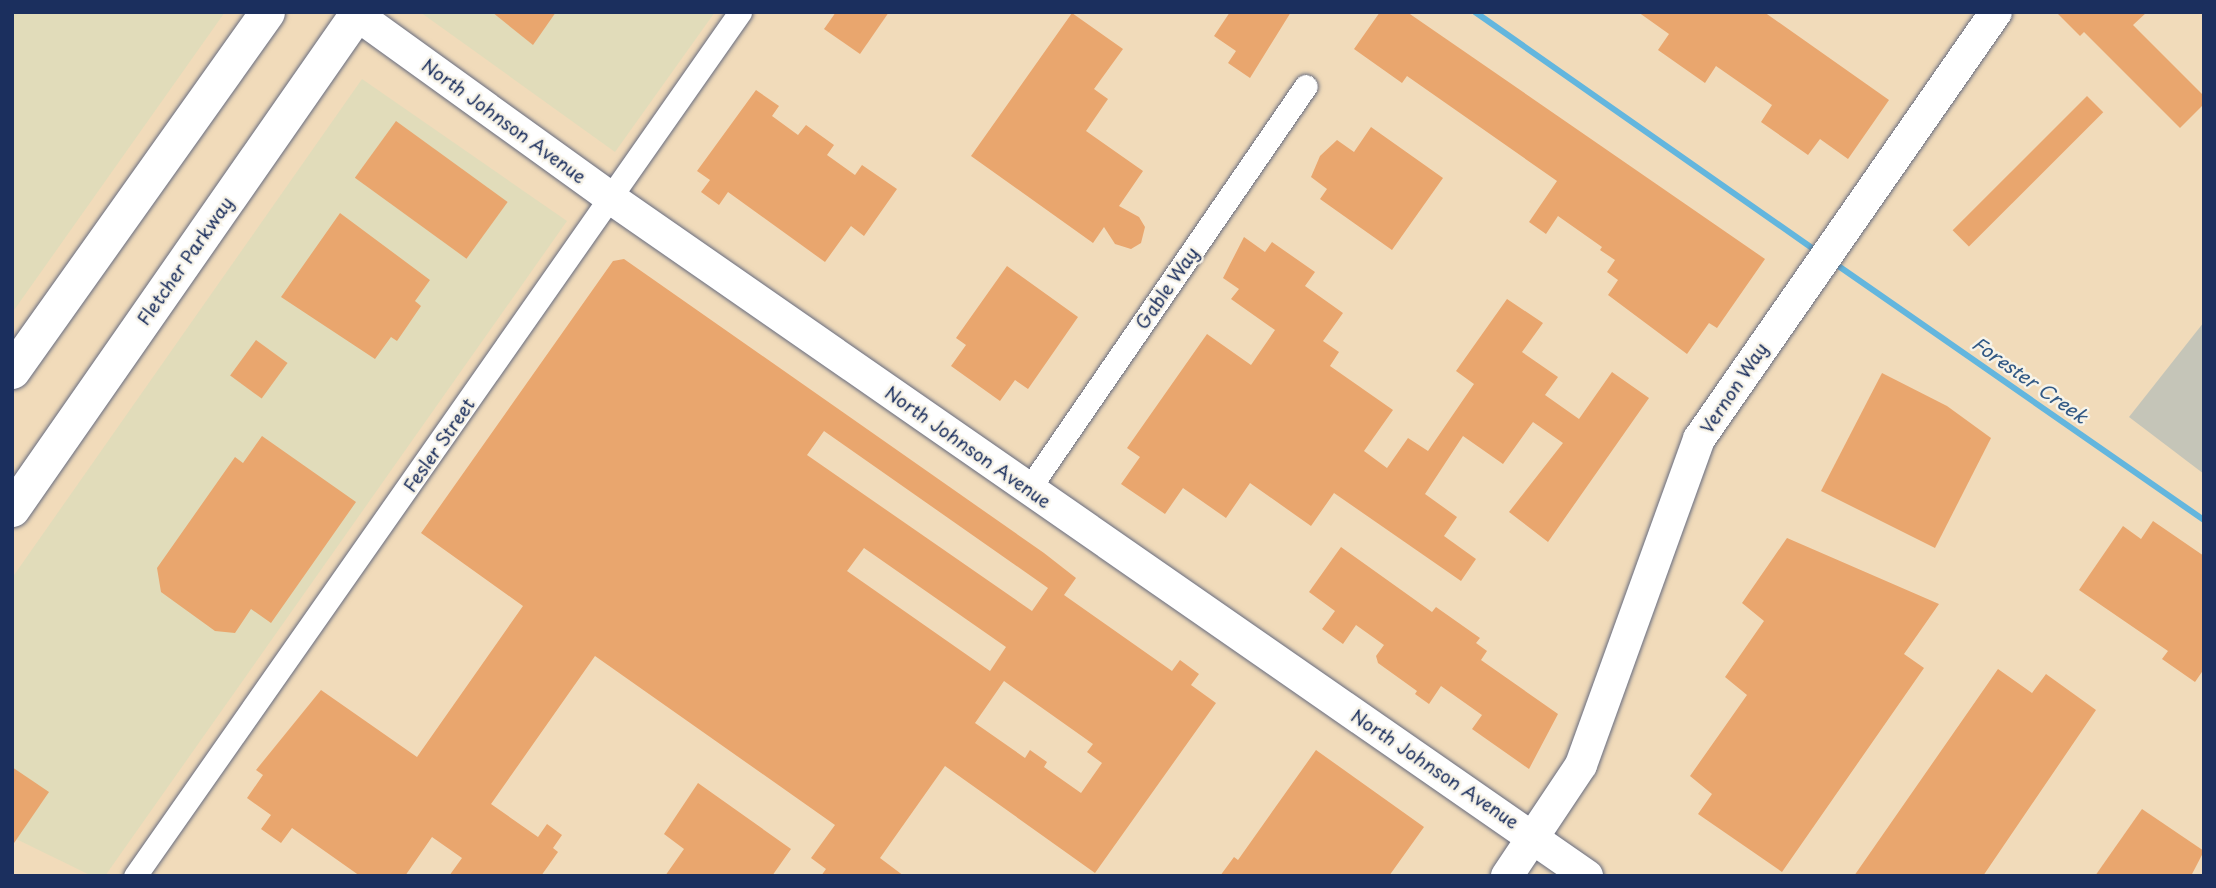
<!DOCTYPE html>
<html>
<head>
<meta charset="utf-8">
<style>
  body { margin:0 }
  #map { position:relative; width:2216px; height:888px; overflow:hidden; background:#f1dbba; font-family:"Playpen Sans",sans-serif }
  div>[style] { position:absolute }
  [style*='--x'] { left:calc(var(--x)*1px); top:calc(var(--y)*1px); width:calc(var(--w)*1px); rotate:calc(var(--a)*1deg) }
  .built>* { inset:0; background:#e1dcba }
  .industrial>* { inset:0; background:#c5c5b8 }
  .stream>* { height:6px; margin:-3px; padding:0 3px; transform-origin:3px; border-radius:3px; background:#63b6de }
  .building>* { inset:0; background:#e9a66e; transform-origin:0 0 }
  .roads { filter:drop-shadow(0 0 2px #666b7e) drop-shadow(0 0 2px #666b7e) }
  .street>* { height:23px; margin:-11.5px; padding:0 11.5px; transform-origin:11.5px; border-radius:11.5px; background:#fff }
  .secondary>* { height:32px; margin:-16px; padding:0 16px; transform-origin:16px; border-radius:16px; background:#fff }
  .primary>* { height:35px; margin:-17.5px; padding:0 17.5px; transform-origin:17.5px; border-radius:17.5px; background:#fff }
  span { translate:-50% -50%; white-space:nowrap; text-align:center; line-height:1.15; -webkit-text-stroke:5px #f7f3e8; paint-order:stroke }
  .street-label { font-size:18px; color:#1b2f5e }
  .water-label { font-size:19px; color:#315884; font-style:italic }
  .frame { position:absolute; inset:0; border:14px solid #1b2f5e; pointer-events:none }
</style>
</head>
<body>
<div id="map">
  <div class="built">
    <div style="clip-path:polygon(12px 12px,225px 12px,12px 313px)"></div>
    <div style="clip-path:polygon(420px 12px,715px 12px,615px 152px)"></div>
    <div style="clip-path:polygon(362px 79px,567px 221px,105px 876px,92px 876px,12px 837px,12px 578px)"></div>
  </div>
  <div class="industrial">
    <div style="clip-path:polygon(2204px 322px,2204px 474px,2129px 417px)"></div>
  </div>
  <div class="stream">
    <div style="--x:1475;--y:12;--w:411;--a:35"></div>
    <div style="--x:1837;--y:265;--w:447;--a:34.8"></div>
  </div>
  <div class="building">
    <div style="clip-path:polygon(492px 12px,556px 12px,533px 45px)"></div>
    <div style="clip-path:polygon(836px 12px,889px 12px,860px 54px,824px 29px)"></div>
    <div style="clip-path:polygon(1230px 12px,1291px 12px,1250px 78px,1228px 63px,1236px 51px,1214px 36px)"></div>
    <div style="clip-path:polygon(1380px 12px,1407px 12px,1765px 259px,1717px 328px,1709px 323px,1687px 354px,1608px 295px,1618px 280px,1607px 272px,1615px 260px,1600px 250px,1602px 247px,1558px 216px,1546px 234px,1529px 222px,1557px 181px,1407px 76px,1402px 83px,1354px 49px)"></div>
    <div style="clip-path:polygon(1638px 12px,1764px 12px,1889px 100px,1848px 159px,1820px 139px,1808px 155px,1761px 122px,1772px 105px,1716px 66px,1705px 83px,1658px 50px,1669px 34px)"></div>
    <div style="clip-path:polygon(2056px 12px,2147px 12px,2133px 25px,2204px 96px,2204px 104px,2180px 128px,2084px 32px,2080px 36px)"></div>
    <div style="clip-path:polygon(1072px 13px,1123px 49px,1094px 89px,1108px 99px,1086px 131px,1143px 171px,1119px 206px,1139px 217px,1145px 227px,1141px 243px,1131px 249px,1115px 244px,1104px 227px,1093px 243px,971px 156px)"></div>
    <div style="clip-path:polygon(756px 90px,779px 106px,772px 116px,798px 135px,806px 125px,834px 145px,827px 155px,855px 175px,862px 165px,897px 189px,864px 236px,851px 226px,825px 262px,728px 192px,719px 205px,701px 192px,710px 180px,697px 171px)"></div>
    <div style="left:2087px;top:96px;width:23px;height:190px;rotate:45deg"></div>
    <div style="left:396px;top:121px;width:138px;height:70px;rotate:36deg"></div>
    <div style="clip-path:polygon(1371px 127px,1443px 178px,1392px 250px,1320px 199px,1327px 189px,1311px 177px,1320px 156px,1337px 140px,1354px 152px)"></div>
    <div style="clip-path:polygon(340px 213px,430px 280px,415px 301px,421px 306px,397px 341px,391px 337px,375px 359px,281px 297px)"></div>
    <div style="clip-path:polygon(1244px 237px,1265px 252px,1272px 242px,1315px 272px,1305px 286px,1343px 313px,1323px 341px,1339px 352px,1330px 366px,1393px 410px,1364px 451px,1387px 468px,1408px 438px,1428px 451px,1474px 384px,1456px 371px,1507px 299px,1543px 323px,1522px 352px,1558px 377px,1545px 395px,1579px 419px,1612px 372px,1649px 398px,1548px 542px,1509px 512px,1563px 443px,1533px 422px,1503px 464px,1463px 436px,1425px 494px,1457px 517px,1444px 536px,1476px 559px,1461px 581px,1334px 493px,1311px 526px,1250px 483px,1226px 518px,1183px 488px,1165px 514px,1121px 484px,1140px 457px,1127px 448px,1207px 334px,1251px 365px,1275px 330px,1231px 299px,1239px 289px,1223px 278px)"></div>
    <div style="clip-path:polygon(evenodd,624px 259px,1044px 553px,1076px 578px,1064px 595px,1172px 671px,1180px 660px,1199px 674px,1191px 685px,1216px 703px,1095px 873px,945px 766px,880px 858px,904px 876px,821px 876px,826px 869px,811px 858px,835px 825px,595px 656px,491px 804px,538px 837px,547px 824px,562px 835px,553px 848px,558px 852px,541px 876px,449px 876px,462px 858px,432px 837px,405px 876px,360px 876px,292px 828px,281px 843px,261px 829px,271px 815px,247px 798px,263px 775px,256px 770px,321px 690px,417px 757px,523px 606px,421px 533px,613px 261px,624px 259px,824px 431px,1048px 588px,1032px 611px,807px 455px,824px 431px,624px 259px,864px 548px,1006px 647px,990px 671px,847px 571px,864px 548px,624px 259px,1004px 681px,1093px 744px,1087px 752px,1102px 763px,1081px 793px,1044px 767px,1047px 762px,1030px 750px,1025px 758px,975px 723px,1004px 681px)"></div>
    <div style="clip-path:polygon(1007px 266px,1078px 317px,1028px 389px,1015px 380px,1000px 401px,951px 366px,966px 345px,956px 338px)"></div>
    <div style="left:256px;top:340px;width:39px;height:44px;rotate:36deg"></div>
    <div style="clip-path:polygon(1882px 373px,1947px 406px,1991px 438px,1935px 548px,1821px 491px)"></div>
    <div style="clip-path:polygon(262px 436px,356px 502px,271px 623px,251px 609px,235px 633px,215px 631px,161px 592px,157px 568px,235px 457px,243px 463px)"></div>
    <div style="clip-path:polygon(2153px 521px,2204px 556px,2204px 669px,2195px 682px,2162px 659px,2168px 651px,2079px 590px,2123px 526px,2141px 539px)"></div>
    <div style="clip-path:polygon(1787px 538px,1939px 604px,1904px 654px,1924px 668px,1782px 872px,1698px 814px,1712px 794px,1690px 776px,1747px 695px,1725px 677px,1764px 621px,1742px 603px)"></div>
    <div style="clip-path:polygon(1341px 547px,1432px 612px,1436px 607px,1480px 638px,1476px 643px,1487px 651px,1481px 660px,1558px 714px,1529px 769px,1472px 729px,1482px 715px,1441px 686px,1429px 704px,1415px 694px,1417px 691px,1378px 663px,1376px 656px,1384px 645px,1356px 625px,1343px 644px,1322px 629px,1335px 611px,1309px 592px)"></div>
    <div style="clip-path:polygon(1998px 669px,2032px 693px,2046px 674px,2096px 710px,1983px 876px,1854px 876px)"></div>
    <div style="clip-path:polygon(1316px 750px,1424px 827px,1389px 876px,1220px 876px,1234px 857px,1238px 860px)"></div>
    <div style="clip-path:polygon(12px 767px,49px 792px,12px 846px)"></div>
    <div style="clip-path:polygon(698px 783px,791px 849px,772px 876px,665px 876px,684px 849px,664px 834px)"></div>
    <div style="clip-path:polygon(2142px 809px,2204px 851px,2191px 876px,2095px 876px)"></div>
  </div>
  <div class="roads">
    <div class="street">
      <div style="--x:1028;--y:490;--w:490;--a:-55.5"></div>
      <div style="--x:135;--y:876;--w:1055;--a:-55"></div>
    </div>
    <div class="secondary">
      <div style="--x:353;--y:12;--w:319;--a:35.8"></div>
      <div style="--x:612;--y:199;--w:1187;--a:34.77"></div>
      <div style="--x:1507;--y:876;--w:133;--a:-56.3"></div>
      <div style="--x:1581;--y:765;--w:347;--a:-70.1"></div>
      <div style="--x:1699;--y:439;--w:520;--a:-55.18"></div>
    </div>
    <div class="primary">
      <div style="--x:12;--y:371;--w:440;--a:-54.6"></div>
      <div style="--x:12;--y:509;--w:606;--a:-55.16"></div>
    </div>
  </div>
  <div class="street-label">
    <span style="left:504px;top:121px;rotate:36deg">North Johnson Avenue</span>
    <span style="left:185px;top:261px;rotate:-55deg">Fletcher Parkway</span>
    <span style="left:1167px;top:288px;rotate:-55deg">Gable Way</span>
    <span style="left:1734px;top:388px;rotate:-56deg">Vernon Way</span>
    <span style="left:439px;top:445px;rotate:-55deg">Fesler Street</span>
    <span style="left:968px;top:447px;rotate:35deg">North Johnson Avenue</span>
    <span style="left:1435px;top:769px;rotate:34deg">North Johnson Avenue</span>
  </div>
  <div class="water-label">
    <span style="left:2030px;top:380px;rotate:35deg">Forester Creek</span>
  </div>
  <div class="frame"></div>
</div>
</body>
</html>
